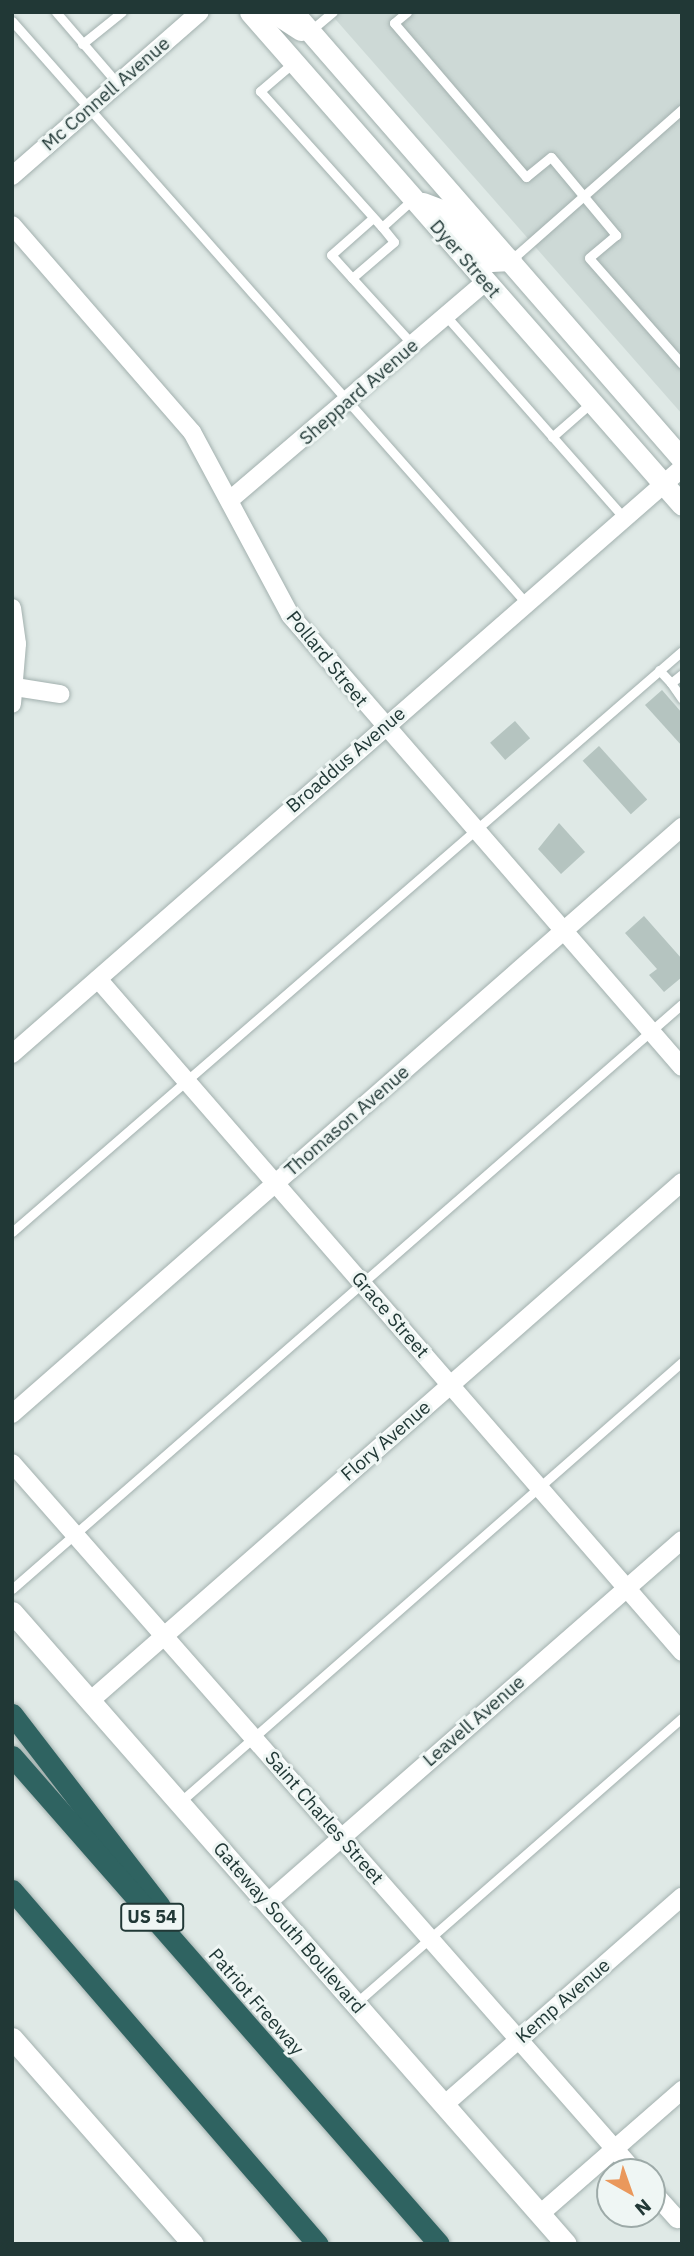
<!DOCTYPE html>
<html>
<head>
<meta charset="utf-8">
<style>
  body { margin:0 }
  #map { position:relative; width:694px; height:2256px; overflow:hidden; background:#dfe9e6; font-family:"IBM Plex Sans",sans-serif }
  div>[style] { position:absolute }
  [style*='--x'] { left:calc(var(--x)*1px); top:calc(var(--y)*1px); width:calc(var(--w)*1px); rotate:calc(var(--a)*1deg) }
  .built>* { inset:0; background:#cdd9d6 }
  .building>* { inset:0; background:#b5c4c0; transform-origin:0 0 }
  .roads { filter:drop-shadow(0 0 2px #a2b0ae) drop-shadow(0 0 2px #a2b0ae) }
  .service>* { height:9px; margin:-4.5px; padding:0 4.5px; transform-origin:4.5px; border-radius:4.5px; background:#fff }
  .minor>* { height:18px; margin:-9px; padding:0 9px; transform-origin:9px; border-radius:9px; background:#fff }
  .secondary>* { height:21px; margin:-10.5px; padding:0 10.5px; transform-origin:10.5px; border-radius:10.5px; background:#fff }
  .motorway>* { height:21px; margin:-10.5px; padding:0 10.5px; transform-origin:10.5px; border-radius:10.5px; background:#2f6361 }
  span { translate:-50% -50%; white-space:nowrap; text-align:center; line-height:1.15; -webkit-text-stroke:6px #eff6f4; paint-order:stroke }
  .shield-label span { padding:2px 5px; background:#eff6f4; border:2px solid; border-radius:5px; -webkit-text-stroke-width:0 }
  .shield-label { font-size:18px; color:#213836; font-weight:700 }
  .street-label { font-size:19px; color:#213836 }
  .frame { position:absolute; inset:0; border:14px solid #213836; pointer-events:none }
  .north { position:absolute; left:596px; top:2158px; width:70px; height:70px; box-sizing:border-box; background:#eff6f4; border:2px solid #9daaa8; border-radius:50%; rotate:140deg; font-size:19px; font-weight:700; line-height:28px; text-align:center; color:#213836 }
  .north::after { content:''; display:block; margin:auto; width:24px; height:32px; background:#ea985c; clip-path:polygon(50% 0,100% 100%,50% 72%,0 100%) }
</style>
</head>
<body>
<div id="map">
  <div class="built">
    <div style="clip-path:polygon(329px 12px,682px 12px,682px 414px)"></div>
  </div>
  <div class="building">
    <div style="clip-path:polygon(662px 690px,682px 713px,682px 746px,645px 705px)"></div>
    <div style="left:515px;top:721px;width:23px;height:33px;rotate:49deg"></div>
    <div style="left:599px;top:746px;width:72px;height:22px;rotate:48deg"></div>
    <div style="clip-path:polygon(559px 823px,585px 852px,561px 874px,538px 849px)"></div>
    <div style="clip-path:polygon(644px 916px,682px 959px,682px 977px,664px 992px,649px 975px,657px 969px,625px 933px)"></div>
  </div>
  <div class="roads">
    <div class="service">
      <div style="--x:56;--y:12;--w:95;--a:49.3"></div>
      <div style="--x:407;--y:12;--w:17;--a:140"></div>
      <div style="--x:394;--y:23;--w:203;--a:49.4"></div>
      <div style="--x:526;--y:177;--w:32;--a:-39"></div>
      <div style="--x:551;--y:157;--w:102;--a:50.2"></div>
      <div style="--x:616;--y:235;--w:35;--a:140"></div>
      <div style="--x:589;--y:258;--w:141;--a:48.7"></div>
      <div style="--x:12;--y:21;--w:776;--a:48.55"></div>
      <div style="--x:310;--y:31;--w:30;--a:-40"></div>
      <div style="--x:82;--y:44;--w:51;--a:-38.7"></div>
      <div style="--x:294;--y:62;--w:45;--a:139.5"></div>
      <div style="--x:260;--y:91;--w:183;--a:48.1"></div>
      <div style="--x:382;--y:227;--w:42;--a:-42.1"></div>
      <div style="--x:382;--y:227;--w:19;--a:51"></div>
      <div style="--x:394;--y:242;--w:55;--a:139.4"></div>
      <div style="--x:352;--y:278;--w:91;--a:47.7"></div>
      <div style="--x:511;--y:260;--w:228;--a:-41.4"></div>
      <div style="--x:352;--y:278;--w:31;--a:-132"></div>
      <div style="--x:331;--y:255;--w:56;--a:-41.4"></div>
      <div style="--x:446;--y:316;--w:269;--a:48.6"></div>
      <div style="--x:552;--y:437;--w:53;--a:-41.2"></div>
      <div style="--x:659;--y:670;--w:18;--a:47"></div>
      <div style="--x:671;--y:683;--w:14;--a:-39"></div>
      <div style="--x:671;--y:683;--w:19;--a:55"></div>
      <div style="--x:12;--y:1232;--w:887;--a:-40.93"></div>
      <div style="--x:12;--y:1589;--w:889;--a:-41.13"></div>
      <div style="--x:180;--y:1802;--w:668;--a:-41.23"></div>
      <div style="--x:356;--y:2003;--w:433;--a:-41.2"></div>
    </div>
    <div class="minor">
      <div style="--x:12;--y:176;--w:249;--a:-41.1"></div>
      <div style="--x:12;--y:225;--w:274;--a:49"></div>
      <div style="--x:192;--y:432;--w:208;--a:61.8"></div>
      <div style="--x:290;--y:615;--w:598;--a:49.07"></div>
      <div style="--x:231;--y:499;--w:334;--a:-40.5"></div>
      <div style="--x:12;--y:608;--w:36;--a:82"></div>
      <div style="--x:17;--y:644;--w:60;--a:94.8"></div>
      <div style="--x:15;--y:687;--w:46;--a:8.8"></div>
      <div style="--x:98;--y:979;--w:891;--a:49.05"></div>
      <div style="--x:12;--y:1054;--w:890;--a:-41.17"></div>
      <div style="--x:12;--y:1414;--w:891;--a:-41.22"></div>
      <div style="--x:12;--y:1463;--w:944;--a:48.69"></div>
      <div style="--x:90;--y:1701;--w:787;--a:-41.24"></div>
      <div style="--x:267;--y:1903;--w:551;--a:-41.18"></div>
      <div style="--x:444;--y:2105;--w:316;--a:-41.2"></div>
      <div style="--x:652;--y:2191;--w:38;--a:48"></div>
      <div style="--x:540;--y:2214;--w:189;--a:-41.1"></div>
    </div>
    <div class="secondary">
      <div style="--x:250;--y:12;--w:655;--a:48.77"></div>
      <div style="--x:273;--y:12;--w:33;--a:33"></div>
      <div style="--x:293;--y:12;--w:593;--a:48.97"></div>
      <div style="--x:423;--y:203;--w:19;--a:21"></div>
      <div style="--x:441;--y:210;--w:71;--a:45.6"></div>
      <div style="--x:491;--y:261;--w:20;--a:-3"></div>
      <div style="--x:12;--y:1612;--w:840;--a:48.76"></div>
      <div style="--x:12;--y:2038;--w:274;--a:48.7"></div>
    </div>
    <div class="motorway">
      <div style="--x:12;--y:1714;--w:242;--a:52.4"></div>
      <div style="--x:12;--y:1756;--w:648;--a:48.81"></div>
      <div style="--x:12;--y:1890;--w:468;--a:49.2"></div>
    </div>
  </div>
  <div class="shield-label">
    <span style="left:152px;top:1917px">US 54</span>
  </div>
  <div class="street-label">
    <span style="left:106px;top:94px;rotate:-41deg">Mc Connell Avenue</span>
    <span style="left:465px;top:259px;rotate:49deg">Dyer Street</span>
    <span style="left:359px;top:392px;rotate:-41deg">Sheppard Avenue</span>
    <span style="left:327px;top:659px;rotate:51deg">Pollard Street</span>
    <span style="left:346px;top:760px;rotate:-41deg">Broaddus Avenue</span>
    <span style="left:347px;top:1121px;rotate:-41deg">Thomason Avenue</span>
    <span style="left:390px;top:1315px;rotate:49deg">Grace Street</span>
    <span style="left:386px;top:1441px;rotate:-41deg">Flory Avenue</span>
    <span style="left:474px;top:1721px;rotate:-41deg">Leavell Avenue</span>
    <span style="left:324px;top:1818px;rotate:49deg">Saint Charles Street</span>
    <span style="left:289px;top:1928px;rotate:49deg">Gateway South Boulevard</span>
    <span style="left:563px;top:2001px;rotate:-41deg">Kemp Avenue</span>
    <span style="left:256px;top:2002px;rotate:49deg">Patriot Freeway</span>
  </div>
  <div class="frame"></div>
  <div class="north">N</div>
</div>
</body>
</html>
